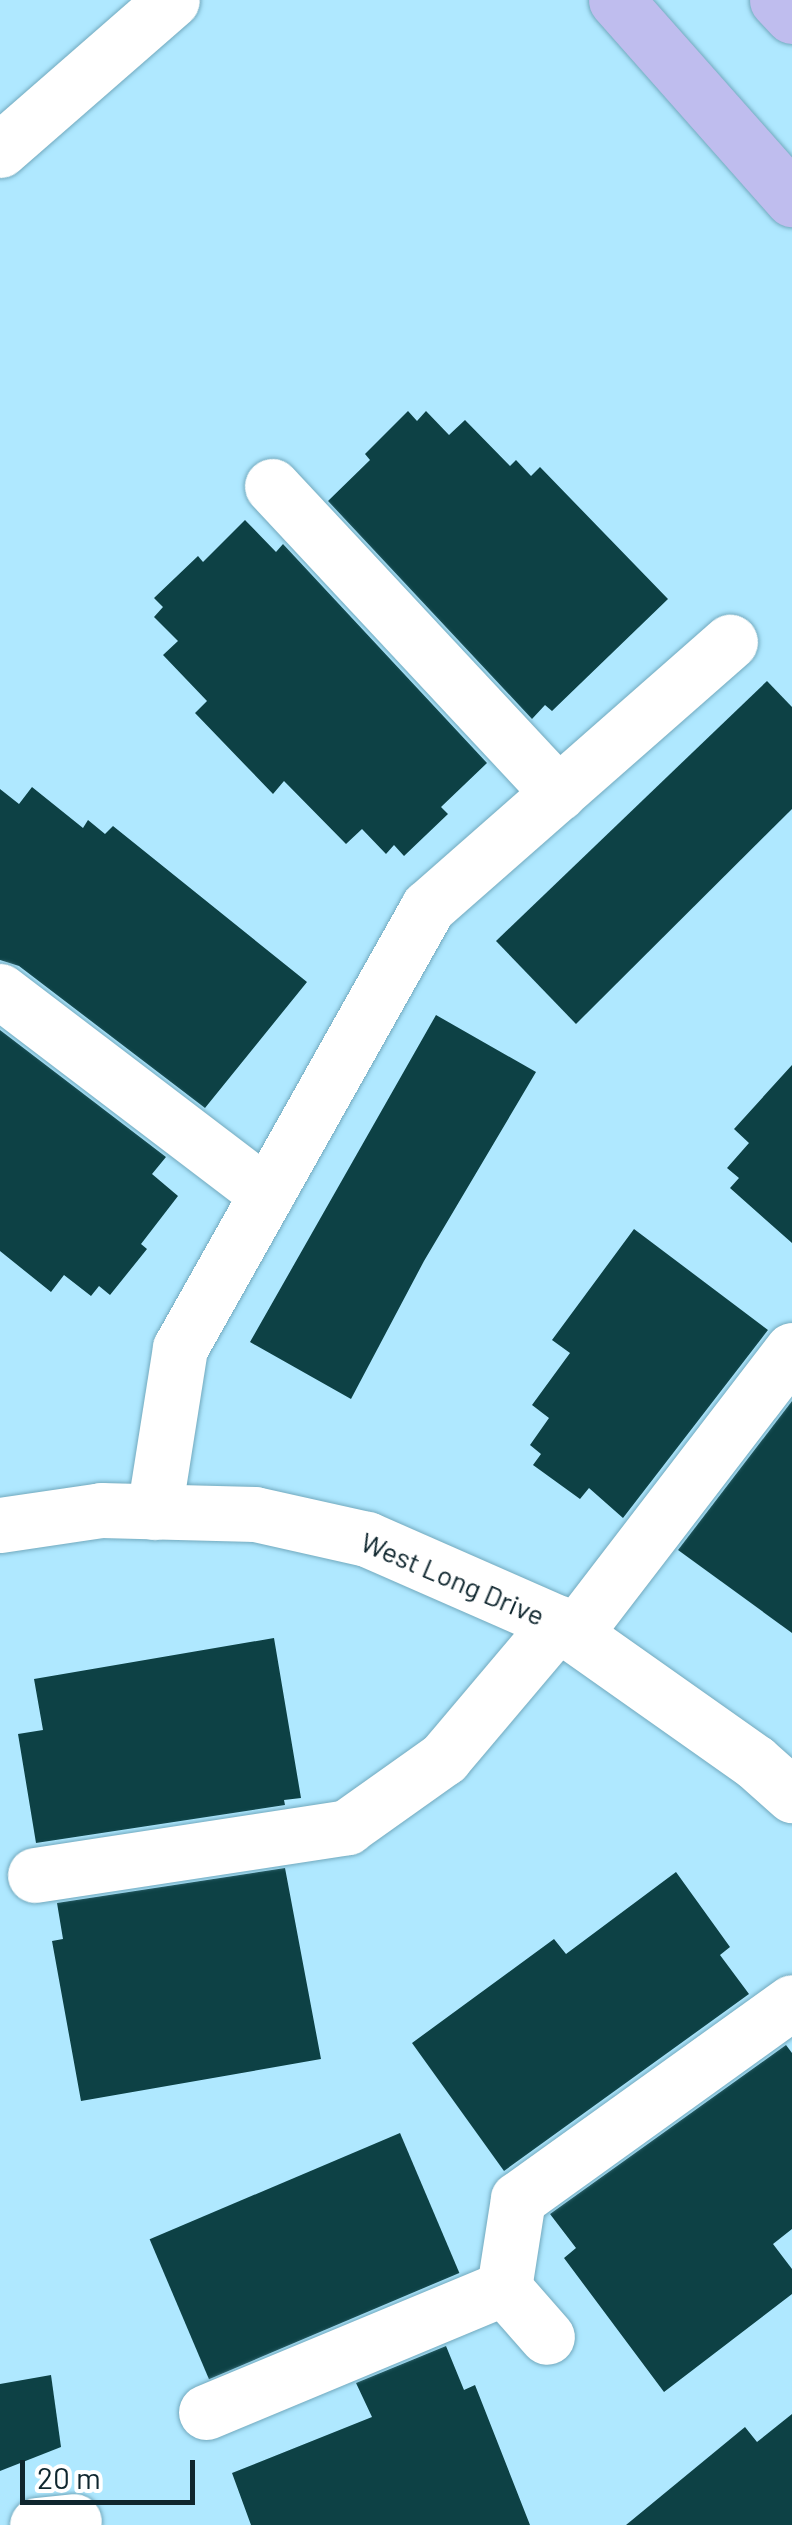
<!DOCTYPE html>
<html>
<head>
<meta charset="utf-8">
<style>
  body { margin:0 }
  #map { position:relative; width:792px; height:2525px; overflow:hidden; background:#afe8ff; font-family:Barlow,sans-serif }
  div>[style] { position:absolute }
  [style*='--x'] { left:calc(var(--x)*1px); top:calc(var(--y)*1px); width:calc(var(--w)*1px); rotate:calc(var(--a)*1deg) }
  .building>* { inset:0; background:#0d4145; transform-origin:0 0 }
  .roads { filter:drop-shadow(0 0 2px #72a9be) drop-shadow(0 0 2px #72a9be) }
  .minor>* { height:55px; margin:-27.5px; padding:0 27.5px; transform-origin:27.5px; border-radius:27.5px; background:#fff }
  .major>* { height:55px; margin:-27.5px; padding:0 27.5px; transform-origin:27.5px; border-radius:27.5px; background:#bfbdee }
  span { translate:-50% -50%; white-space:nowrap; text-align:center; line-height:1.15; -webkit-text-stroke:10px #fff; paint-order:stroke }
  .street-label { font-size:28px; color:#0f262e }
  .scale { position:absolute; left:20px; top:2460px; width:175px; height:45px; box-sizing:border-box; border:5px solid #0f262e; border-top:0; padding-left:12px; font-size:30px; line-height:35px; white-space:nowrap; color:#0f262e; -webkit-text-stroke:8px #fff; paint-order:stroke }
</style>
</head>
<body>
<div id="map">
  <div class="building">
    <div style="clip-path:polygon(408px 411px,417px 421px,426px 411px,449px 435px,465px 420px,510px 466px,516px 460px,531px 476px,540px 467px,668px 599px,552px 711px,545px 705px,532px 719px,328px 501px,370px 460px,365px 454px)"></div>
    <div style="clip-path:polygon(245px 520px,276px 552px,283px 544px,487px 763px,441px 807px,448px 814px,404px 856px,394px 845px,386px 854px,362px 829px,346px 844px,284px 781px,273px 794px,195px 713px,207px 701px,163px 655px,178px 641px,154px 617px,163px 607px,154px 598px,198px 556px,203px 562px)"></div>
    <div style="clip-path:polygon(767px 681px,792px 707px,792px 809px,576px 1024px,496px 941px)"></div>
    <div style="clip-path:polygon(32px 787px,83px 828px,88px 820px,105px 834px,113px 826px,307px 982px,205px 1108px,19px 966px,0 960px,0 789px,19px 804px)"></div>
    <div style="clip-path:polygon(436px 1015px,536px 1072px,424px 1261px,351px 1399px,250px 1342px)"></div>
    <div style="clip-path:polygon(0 1030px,166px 1157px,152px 1174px,178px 1196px,141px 1244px,147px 1249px,110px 1295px,99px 1286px,91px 1296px,64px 1275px,51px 1292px,0 1251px)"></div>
    <div style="clip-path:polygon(792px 1065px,792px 1243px,730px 1188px,739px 1178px,727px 1168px,749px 1143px,734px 1129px)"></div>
    <div style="clip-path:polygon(634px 1229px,768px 1330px,623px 1518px,589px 1488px,580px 1499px,533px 1465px,541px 1454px,530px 1445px,549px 1418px,532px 1405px,570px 1353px,552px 1340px)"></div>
    <div style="clip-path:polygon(792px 1401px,792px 1633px,678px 1550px)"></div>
    <div style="clip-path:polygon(274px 1638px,301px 1798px,284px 1800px,285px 1805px,36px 1843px,18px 1734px,43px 1730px,34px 1679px)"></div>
    <div style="clip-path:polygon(285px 1868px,321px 2059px,81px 2101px,52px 1941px,63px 1939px,57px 1903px)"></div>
    <div style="clip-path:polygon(676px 1872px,730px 1947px,720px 1955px,749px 1994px,504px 2171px,412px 2043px,554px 1939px,566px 1954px)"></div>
    <div style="clip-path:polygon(786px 2045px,792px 2053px,792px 2229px,773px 2244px,792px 2269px,792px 2294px,664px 2392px,564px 2258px,576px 2248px,550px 2214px)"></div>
    <div style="left:400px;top:2133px;width:152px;height:272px;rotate:67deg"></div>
    <div style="clip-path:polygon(446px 2346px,464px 2390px,475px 2385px,530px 2525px,251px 2525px,232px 2473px,372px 2417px,356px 2383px)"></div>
    <div style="clip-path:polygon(51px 2375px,61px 2447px,0 2471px,0 2384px)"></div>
    <div style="clip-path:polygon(792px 2414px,792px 2525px,626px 2525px,745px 2427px,757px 2442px)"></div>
  </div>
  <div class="roads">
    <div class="minor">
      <div style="--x:0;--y:150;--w:228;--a:-41.1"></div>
      <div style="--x:272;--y:486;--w:420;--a:47"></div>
      <div style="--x:0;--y:991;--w:335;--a:37.3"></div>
      <div style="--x:154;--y:1512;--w:166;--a:-81"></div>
      <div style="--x:180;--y:1348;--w:506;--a:-60.65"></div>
      <div style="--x:428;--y:907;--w:402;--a:-41.3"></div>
      <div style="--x:0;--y:1525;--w:102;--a:-8.4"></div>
      <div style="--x:101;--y:1510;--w:154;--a:1.5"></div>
      <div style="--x:255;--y:1514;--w:115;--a:12.6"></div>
      <div style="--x:367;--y:1539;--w:209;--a:23.7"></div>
      <div style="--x:558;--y:1623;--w:241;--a:35.2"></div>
      <div style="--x:755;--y:1762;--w:50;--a:41.7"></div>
      <div style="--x:574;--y:1634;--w:358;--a:-52.5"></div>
      <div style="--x:35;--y:1875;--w:316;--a:-8.7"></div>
      <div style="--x:347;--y:1827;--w:119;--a:-35.4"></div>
      <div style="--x:444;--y:1758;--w:177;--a:-49.8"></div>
      <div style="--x:504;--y:2288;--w:65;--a:48.7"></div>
      <div style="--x:206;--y:2412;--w:323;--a:-22.6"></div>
      <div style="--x:504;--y:2288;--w:90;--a:-81.1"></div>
      <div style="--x:518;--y:2199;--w:337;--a:-35.7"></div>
      <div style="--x:37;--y:2525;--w:37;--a:-6"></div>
    </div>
    <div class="major">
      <div style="--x:616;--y:0;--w:266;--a:48.5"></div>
      <div style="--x:777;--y:0;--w:22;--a:47"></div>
    </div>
  </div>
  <div class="street-label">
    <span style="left:453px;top:1578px;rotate:23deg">West Long Drive</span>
  </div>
  <div class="scale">20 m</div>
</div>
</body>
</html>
